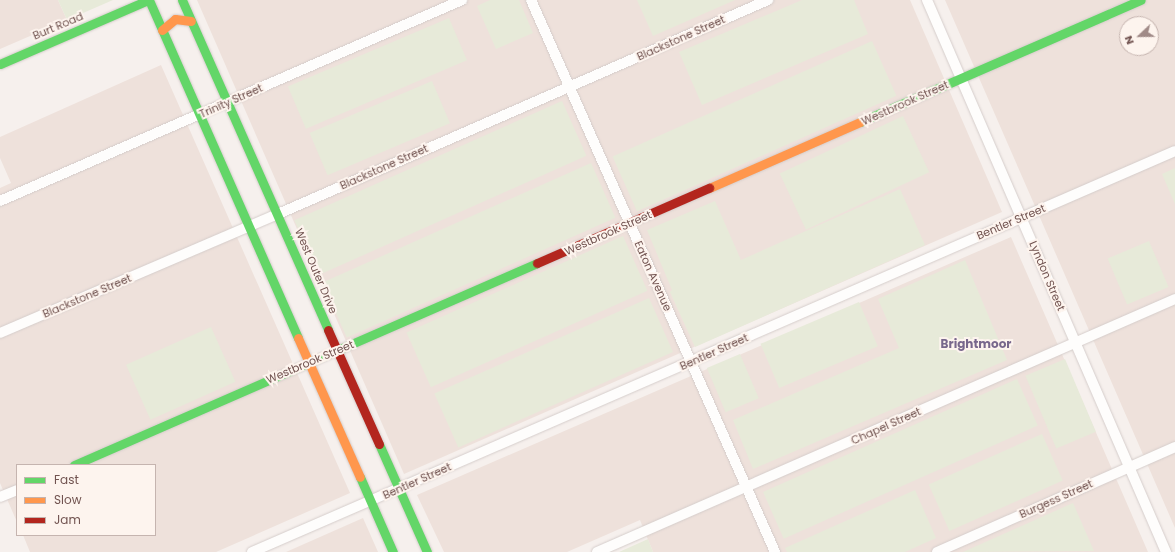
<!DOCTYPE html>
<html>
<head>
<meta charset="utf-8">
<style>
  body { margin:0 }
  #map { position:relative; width:1175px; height:552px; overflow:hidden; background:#f6f0ed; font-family:Poppins,sans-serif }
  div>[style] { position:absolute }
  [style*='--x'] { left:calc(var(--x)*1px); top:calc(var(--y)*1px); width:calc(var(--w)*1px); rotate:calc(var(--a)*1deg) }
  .residential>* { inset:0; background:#eee1db }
  .green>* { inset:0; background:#e7ead9; transform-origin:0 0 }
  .roads { filter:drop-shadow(0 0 1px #d5cdcb) drop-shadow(0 0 1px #d5cdcb) }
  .street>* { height:10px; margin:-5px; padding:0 5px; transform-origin:5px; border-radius:5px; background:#fefdfc }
  .fast>* { height:9px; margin:-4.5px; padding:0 4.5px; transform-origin:4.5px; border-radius:4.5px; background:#63d668 }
  .slow>* { height:9px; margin:-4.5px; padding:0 4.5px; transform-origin:4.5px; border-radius:4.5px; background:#ff974d }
  .jam>* { height:9px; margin:-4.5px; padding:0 4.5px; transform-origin:4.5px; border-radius:4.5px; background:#b3261e }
  span { translate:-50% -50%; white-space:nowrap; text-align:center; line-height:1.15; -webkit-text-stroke:4px #fdf4ee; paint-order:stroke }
  .street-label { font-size:11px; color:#715350 }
  .neighbourhood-label { font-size:12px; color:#78678c; font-weight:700 }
  .legend { position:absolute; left:16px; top:464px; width:140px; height:72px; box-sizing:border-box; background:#fdf4ee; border:1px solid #c5b4af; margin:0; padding:5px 7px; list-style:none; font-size:12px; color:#715350 }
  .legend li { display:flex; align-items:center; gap:8px; height:20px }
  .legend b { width:20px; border:1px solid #c5b4af }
  .north { position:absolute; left:1119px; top:16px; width:40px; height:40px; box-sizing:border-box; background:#fdf4ee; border:1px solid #c5b4af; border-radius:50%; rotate:248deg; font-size:11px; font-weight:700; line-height:16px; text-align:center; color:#715350 }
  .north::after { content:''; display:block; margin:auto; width:14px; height:18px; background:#a08a87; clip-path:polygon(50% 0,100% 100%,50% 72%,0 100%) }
</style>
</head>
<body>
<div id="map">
  <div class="residential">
    <div style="clip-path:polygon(0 0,58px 0,67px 20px,0 49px)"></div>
    <div style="clip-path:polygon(197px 0,910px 0,1002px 212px,404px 474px)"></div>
    <div style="clip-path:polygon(evenodd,945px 0,1175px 0,1175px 528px,1031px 197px,945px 0,1127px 24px,1151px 24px,1151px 48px,1127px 48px,1127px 24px)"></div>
    <div style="clip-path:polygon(161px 65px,350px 493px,216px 552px,30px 552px,23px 535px,155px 535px,155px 465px,17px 465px,17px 522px,0 483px,0 188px,11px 183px,0 158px,0 137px)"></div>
    <div style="clip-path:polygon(1011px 237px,1148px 552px,653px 552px,640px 520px,567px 552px,444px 552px,417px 495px)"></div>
    <div style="clip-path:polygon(363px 518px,378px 552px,286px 552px)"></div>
  </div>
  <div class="green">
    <div style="clip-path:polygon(58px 0,113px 0,67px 20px)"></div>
    <div style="clip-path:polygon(490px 0,519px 0,533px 33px,496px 49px,477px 6px)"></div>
    <div style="clip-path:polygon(637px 0,735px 0,653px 36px)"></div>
    <div style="clip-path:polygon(802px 0,854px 0,868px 34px,702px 105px,679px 52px)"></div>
    <div style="left:449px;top:18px;width:46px;height:175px;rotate:67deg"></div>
    <div style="left:872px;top:41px;width:60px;height:284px;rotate:66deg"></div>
    <div style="left:432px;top:81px;width:46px;height:133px;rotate:67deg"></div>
    <div style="left:562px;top:101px;width:60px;height:293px;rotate:66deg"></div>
    <div style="left:903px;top:116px;width:62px;height:136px;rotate:65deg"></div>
    <div style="left:591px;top:163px;width:60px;height:294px;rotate:66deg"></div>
    <div style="clip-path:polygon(1175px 168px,1175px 204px,1162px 174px)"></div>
    <div style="clip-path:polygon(900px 189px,925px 245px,695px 347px,670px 292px,672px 290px,647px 230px,715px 201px,741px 260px)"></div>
    <div style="left:623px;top:236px;width:60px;height:237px;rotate:66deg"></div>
    <div style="left:1149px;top:241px;width:50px;height:45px;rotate:67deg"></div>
    <div style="clip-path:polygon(965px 260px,1007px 360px,753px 469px,733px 420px,899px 348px,878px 299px)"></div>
    <div style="left:649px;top:298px;width:59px;height:235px;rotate:66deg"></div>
    <div style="left:859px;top:302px;width:48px;height:107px;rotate:67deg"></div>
    <div style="left:211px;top:327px;width:60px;height:93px;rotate:66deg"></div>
    <div style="left:740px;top:354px;width:48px;height:36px;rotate:67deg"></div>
    <div style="left:1065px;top:359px;width:79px;height:43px;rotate:67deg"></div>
    <div style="left:1017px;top:379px;width:51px;height:278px;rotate:66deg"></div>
    <div style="left:1042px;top:434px;width:51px;height:124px;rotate:66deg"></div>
    <div style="clip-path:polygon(915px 490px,936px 538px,905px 552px,787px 552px,785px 548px)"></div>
    <div style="clip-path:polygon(1073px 503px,1094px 551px,963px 552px)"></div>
    <div style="clip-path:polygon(648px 539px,653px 552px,619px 552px)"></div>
  </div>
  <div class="roads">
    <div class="street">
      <div style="--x:531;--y:0;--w:604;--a:66.15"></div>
      <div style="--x:927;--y:0;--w:602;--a:66.59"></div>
      <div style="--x:0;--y:201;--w:504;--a:-23.51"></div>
      <div style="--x:0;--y:333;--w:302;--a:-23.2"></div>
      <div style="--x:278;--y:214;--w:535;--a:-23.59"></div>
      <div style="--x:0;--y:497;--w:18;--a:-22"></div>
      <div style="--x:252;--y:552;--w:1006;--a:-23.48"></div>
      <div style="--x:597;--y:552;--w:631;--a:-23.64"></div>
      <div style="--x:937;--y:552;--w:260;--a:-23.8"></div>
    </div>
    <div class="fast">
      <div style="--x:149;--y:0;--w:369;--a:66.2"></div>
      <div style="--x:182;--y:0;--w:361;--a:66.1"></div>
      <div style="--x:0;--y:64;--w:161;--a:-23.4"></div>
      <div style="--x:860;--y:122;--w:306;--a:-23.5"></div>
      <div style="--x:379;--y:444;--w:118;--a:66"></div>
      <div style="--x:74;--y:465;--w:505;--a:-23.57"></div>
      <div style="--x:360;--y:477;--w:82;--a:66.3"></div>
    </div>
    <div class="slow">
      <div style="--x:162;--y:30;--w:17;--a:-40"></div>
      <div style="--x:175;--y:19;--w:16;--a:7"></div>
      <div style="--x:709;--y:188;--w:165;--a:-23.6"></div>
      <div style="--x:298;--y:338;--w:152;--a:66"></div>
    </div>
    <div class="jam">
      <div style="--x:537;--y:263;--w:188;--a:-23.6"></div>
      <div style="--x:328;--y:330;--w:125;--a:65.9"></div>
    </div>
  </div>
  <div class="street-label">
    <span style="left:58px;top:26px;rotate:-23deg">Burt Road</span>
    <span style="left:681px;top:38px;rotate:-24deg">Blackstone Street</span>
    <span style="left:231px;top:101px;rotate:-24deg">Trinity Street</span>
    <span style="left:905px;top:103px;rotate:-24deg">Westbrook Street</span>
    <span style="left:384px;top:167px;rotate:-24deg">Blackstone Street</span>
    <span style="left:1011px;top:222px;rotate:-23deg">Bentler Street</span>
    <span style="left:608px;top:233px;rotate:-24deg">Westbrook Street</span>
    <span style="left:316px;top:271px;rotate:67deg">West Outer Drive</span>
    <span style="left:653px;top:276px;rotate:66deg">Eaton Avenue</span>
    <span style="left:1047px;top:276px;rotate:67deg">Lyndon Street</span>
    <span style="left:87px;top:296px;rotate:-23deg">Blackstone Street</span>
    <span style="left:714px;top:352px;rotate:-24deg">Bentler Street</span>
    <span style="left:310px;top:362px;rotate:-23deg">Westbrook Street</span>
    <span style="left:886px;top:426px;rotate:-24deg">Chapel Street</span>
    <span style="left:417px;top:481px;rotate:-24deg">Bentler Street</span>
    <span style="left:1056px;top:499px;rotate:-24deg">Burgess Street</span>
  </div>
  <div class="neighbourhood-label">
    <span style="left:976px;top:344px">Brightmoor</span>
  </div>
  <ul class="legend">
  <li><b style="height:5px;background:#63d668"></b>Fast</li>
  <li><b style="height:5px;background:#ff974d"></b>Slow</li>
  <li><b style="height:5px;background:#b3261e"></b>Jam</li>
  </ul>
  <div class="north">N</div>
</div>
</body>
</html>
